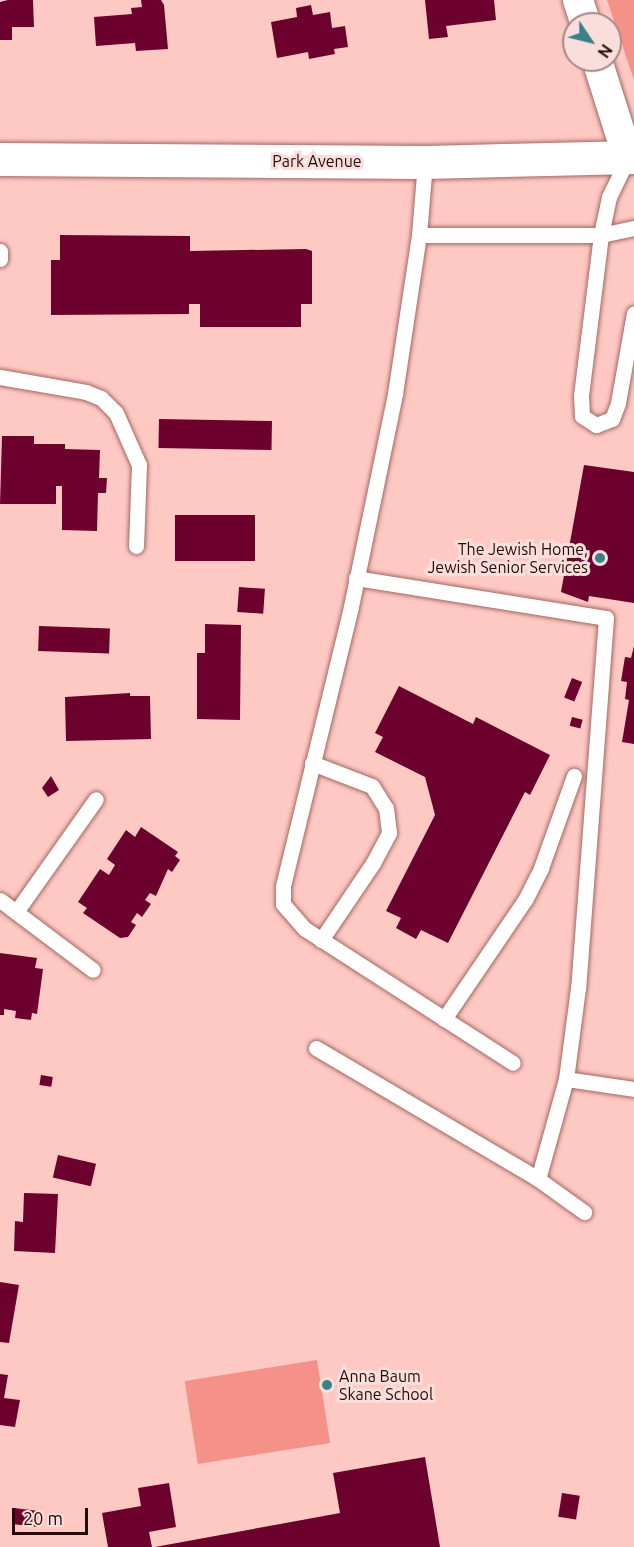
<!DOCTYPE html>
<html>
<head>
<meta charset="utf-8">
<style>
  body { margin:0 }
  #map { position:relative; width:634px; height:1547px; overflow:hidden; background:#ffc9c3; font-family:Ubuntu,sans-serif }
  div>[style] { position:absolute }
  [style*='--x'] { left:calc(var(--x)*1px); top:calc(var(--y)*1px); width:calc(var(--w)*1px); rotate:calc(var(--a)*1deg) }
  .green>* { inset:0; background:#f49289; transform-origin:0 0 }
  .building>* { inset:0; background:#6c012e; transform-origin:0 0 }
  .roads { filter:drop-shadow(0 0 2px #a36863) drop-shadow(0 0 2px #a36863) }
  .service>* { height:15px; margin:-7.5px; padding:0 7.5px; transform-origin:7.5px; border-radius:7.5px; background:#fff }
  .minor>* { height:30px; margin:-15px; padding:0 15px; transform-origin:15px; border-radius:15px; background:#fff }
  .secondary>* { height:33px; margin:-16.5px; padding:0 16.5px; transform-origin:16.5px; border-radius:16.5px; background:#fff }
  .dots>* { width:16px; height:16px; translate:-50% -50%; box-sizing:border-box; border:3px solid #fadedb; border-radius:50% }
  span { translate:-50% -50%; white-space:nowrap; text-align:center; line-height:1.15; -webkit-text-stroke:6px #fadedb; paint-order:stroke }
  .street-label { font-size:16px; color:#230d0b }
  .poi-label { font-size:16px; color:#230d0b }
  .right { translate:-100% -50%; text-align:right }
  .left { translate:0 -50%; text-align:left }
  .north { position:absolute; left:562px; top:12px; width:60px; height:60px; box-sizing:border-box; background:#fadedb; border:2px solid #a48a88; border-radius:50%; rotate:125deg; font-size:16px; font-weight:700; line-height:24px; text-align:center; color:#230d0b }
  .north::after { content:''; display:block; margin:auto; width:21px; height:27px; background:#398189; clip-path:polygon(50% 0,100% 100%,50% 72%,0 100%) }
  .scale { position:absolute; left:12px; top:1508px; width:76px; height:27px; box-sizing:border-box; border:3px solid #230d0b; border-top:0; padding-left:8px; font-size:18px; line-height:21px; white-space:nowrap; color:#230d0b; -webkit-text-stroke:4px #fadedb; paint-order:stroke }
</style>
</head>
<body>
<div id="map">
  <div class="green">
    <div style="clip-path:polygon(607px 0,634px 0,634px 80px)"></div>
    <div style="left:317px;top:1360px;width:84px;height:134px;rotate:81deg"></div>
  </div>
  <div class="building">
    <div style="clip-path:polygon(8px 0,33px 0,34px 27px,12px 27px,12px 40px,0 40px,0 2px)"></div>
    <div style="clip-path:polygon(141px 0,161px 0,164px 5px,168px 49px,136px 51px,135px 43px,96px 46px,94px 17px,132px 14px,131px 8px,142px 7px)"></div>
    <div style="clip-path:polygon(425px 0,494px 0,496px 20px,446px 26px,448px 37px,429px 39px)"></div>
    <div style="clip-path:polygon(311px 5px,313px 15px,330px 12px,332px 28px,345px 26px,348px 47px,334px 49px,335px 54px,309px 59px,308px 52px,277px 58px,271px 22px,297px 17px,296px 8px)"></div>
    <div style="clip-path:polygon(60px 235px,190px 236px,190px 251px,306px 249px,312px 251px,312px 304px,301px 304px,301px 327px,200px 327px,200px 304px,189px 304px,189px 314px,51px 315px,51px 260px,60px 260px)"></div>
    <div style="left:159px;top:419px;width:113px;height:29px;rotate:1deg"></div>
    <div style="clip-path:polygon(2px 436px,34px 436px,34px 444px,65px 444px,65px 449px,100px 450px,99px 478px,107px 478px,106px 493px,98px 493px,97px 531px,62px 530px,62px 486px,56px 486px,56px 504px,0 504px)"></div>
    <div style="clip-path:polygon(584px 465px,634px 472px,634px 603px,589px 596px,588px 602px,561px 592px)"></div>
    <div style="left:175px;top:515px;width:80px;height:46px"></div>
    <div style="left:239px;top:587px;width:26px;height:25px;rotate:4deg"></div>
    <div style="clip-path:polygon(205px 624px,241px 625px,240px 720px,197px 719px,197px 653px,205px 653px)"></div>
    <div style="left:39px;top:626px;width:71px;height:25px;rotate:2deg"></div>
    <div style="clip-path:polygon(634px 646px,634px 744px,622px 742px,629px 700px,625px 699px,627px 682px,621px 681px,625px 657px,631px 658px)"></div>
    <div style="left:572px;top:678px;width:11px;height:21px;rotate:22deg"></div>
    <div style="clip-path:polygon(399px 686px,473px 724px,476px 717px,550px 755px,530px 795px,525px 792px,448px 943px,421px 930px,416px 939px,396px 928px,401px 918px,386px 911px,435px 815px,425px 777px,375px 752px,383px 737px,375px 733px)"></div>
    <div style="clip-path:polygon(130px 693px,130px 696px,150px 696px,151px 739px,66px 741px,65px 697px)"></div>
    <div style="left:572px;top:717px;width:11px;height:9px;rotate:15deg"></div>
    <div style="clip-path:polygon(51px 776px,59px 790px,48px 797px,42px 788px)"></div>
    <div style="clip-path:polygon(141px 827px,178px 852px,175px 856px,180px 860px,172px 872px,168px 869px,156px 896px,150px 893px,145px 900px,151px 904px,142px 917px,137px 913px,131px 922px,136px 925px,128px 937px,120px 938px,83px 913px,87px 908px,78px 902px,100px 869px,109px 875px,115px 865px,107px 859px,126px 830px,135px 837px)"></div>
    <div style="clip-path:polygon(0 953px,37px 958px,35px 968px,43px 969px,37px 1014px,32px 1013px,31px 1020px,15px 1018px,16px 1011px,4px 1009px,4px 1015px,0 1015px)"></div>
    <div style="left:41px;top:1075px;width:12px;height:10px;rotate:9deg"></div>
    <div style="left:58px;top:1155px;width:39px;height:23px;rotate:13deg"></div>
    <div style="clip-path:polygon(24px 1193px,58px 1194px,55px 1253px,14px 1251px,15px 1221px,23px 1222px)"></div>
    <div style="clip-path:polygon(0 1282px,19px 1285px,9px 1343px,0 1342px)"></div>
    <div style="clip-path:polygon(0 1374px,8px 1375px,4px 1398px,20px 1400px,15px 1427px,0 1425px)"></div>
    <div style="clip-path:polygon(425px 1457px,440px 1547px,155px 1547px,340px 1513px,333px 1473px)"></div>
    <div style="clip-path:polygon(169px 1483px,176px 1527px,149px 1532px,152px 1547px,108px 1547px,102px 1513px,141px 1506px,138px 1488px)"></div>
    <div style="left:562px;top:1493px;width:18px;height:24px;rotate:9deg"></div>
    <div style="left:14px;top:1508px;width:25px;height:16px;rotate:7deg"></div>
  </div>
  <div class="roads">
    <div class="service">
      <div style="--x:628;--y:158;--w:43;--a:116"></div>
      <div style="--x:609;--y:197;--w:39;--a:102"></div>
      <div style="--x:601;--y:235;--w:162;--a:97.1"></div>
      <div style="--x:581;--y:396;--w:20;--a:87"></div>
      <div style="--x:582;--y:416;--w:17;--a:33"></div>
      <div style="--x:596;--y:425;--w:17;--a:-21"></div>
      <div style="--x:612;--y:419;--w:17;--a:-69"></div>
      <div style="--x:618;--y:403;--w:91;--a:-79.9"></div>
      <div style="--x:425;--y:162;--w:73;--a:94.7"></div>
      <div style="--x:419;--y:235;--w:161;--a:98.6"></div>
      <div style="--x:395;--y:394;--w:217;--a:101.7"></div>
      <div style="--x:351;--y:607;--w:288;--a:103.7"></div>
      <div style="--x:283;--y:887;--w:17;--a:90"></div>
      <div style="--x:283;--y:904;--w:33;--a:49"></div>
      <div style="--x:305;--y:929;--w:247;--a:32.8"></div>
      <div style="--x:419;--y:235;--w:182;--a:0"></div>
      <div style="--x:601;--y:235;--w:34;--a:-12"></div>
      <div style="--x:0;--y:251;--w:8;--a:90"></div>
      <div style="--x:0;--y:377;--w:87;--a:9.9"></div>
      <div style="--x:86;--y:392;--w:16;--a:22"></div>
      <div style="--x:101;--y:398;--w:21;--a:45"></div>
      <div style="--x:116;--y:413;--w:57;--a:66.1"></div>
      <div style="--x:139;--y:465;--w:81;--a:92.1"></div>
      <div style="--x:356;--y:578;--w:253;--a:9.1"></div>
      <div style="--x:606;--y:618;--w:371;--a:94.3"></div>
      <div style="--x:578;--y:988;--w:92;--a:97.5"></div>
      <div style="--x:566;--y:1079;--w:69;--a:8.4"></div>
      <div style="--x:312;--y:763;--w:64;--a:21"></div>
      <div style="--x:372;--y:786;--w:26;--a:58"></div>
      <div style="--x:386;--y:808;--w:25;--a:83"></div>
      <div style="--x:389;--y:833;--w:34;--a:118"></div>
      <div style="--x:373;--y:863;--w:93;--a:124"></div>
      <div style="--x:0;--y:900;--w:116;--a:37"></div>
      <div style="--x:16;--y:912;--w:138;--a:-54.7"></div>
      <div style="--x:444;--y:1019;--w:144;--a:-55.8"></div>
      <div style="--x:525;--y:900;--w:36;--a:-63"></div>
      <div style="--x:541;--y:868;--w:98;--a:-70.3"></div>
      <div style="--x:316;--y:1048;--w:258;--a:30.5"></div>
      <div style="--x:566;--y:1079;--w:104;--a:105.6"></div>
      <div style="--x:538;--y:1179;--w:57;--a:35.7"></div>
    </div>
    <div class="minor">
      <div style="--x:578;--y:0;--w:25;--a:72"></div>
      <div style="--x:597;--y:60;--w:103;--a:72.4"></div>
    </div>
    <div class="secondary">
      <div style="--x:0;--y:159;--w:425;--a:0.4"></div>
      <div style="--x:425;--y:162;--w:209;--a:-1.4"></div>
    </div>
  </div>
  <div class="dots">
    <div style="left:600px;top:558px;background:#398189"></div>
    <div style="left:327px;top:1385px;background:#398189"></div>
  </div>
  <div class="street-label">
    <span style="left:317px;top:161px">Park Avenue</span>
  </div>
  <div class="poi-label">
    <span class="right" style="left:588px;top:558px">The Jewish Home,<br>Jewish Senior Services</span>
    <span class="left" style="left:339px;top:1385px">Anna Baum<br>Skane School</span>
  </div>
  <div class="north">N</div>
  <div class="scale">20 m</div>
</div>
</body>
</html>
